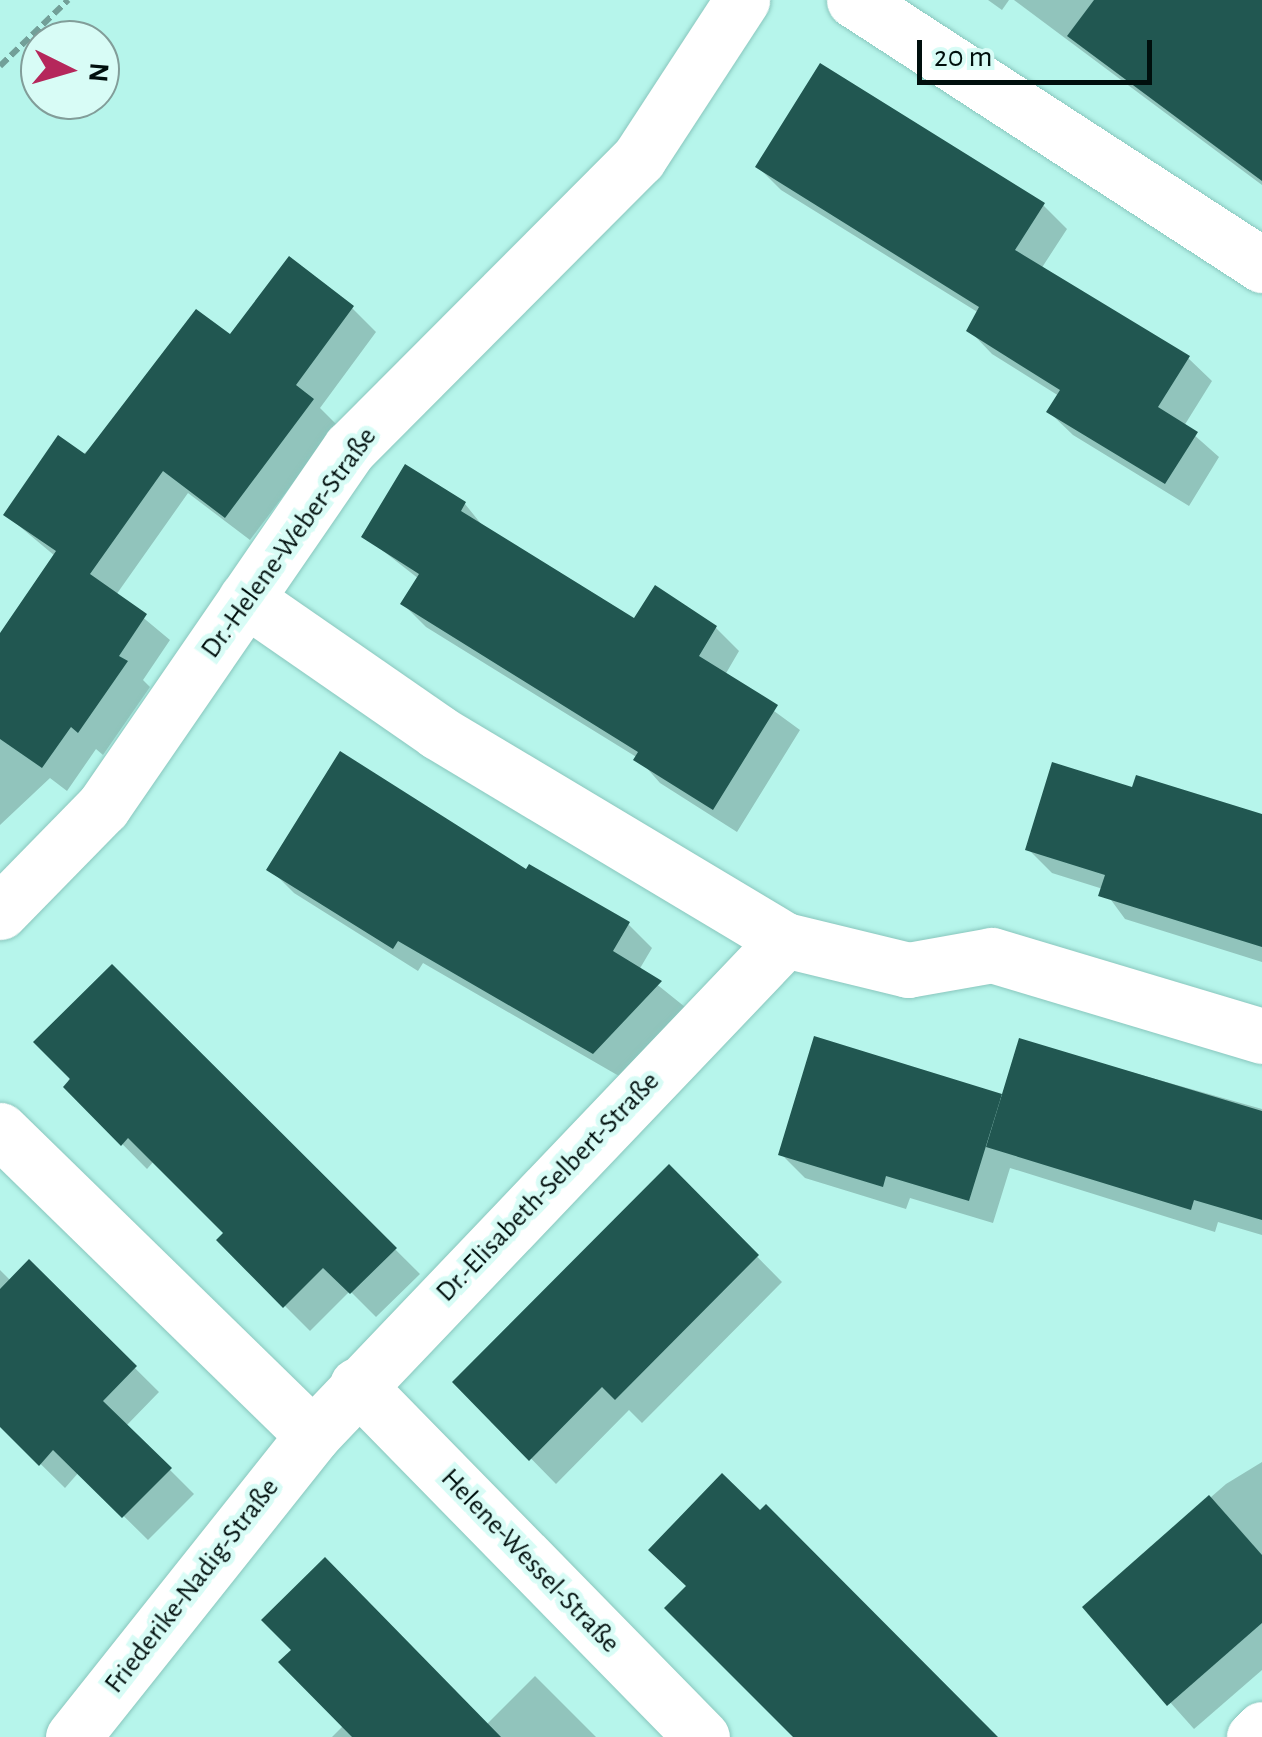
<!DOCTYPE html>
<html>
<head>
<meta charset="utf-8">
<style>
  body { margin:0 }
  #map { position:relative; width:1262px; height:1737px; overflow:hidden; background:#b6f5eb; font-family:"Alegreya Sans",sans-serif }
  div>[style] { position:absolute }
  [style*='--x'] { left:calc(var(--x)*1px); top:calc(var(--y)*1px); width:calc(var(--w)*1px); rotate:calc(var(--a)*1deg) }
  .shadow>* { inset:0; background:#0003 }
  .building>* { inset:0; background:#215751 }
  .path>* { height:6px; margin-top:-3px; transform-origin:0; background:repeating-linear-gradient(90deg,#729f98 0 10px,transparent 0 15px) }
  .roads { filter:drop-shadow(0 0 2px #89c6bd) drop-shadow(0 0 2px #89c6bd) }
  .minor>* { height:55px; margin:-27.5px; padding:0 27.5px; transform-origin:27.5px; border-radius:27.5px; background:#fff }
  span { translate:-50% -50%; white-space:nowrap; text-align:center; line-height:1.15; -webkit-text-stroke:10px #d8fcf6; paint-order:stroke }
  .street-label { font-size:28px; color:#000f0d }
  .north { position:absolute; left:20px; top:20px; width:100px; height:100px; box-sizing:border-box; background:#d8fcf6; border:2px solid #829d99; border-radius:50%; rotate:95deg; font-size:28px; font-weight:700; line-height:40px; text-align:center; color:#000f0d }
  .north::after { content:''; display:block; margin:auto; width:35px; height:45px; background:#b5275b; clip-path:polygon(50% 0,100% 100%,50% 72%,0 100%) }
  .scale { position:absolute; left:917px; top:40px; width:235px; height:45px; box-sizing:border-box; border:5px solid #000f0d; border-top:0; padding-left:12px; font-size:30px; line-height:35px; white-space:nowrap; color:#000f0d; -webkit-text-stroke:8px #d8fcf6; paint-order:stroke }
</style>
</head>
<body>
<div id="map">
  <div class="shadow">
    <div style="clip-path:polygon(988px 0,1009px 0,1002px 10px)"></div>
    <div style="clip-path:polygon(1014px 0,1218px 0,1262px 33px,1262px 185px)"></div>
    <div style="clip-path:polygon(758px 167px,1043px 205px,1067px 229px,1041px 269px,1188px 358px,1212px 381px,1184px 426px,1219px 457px,1189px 506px,1073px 435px,1049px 412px,1059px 396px,992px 354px,969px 330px,979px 313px,781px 190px)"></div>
    <div style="clip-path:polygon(352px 308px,376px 332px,320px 408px,337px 425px,250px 540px,188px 493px,116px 595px,170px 640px,143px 680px,150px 687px,103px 755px,96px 749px,67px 791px,50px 778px,0 825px,0 638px,55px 556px,6px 515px,230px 338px)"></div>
    <div style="clip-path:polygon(465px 504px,486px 530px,634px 622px,716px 628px,739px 651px,725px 675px,800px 730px,737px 832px,660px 783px,638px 758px,426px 627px,403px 604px,419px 579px,364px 536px)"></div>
    <div style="clip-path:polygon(1134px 790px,1262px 816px,1262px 962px,1125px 919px,1103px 889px,1052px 873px,1028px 849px)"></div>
    <div style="clip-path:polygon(270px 869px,527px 872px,628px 924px,652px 948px,639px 970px,685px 1007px,619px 1076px,423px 963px,418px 971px,294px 893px)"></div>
    <div style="clip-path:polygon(112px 968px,420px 1274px,376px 1317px,350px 1291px,310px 1331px,219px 1240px,226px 1234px,154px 1161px,147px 1169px,66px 1087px)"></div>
    <div style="clip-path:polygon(1021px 1041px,1262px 1109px,1262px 1235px,1218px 1222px,1215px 1232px,1010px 1168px,993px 1223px,910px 1198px,906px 1209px,805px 1178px,781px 1154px,1003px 1099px)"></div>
    <div style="clip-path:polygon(669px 1167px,782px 1282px,642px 1423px,629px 1410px,556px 1484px,456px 1382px)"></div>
    <div style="clip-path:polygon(29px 1263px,159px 1392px,126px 1426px,194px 1494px,148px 1540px,79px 1472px,65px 1488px,0 1424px,0 1270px,11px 1281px)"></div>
    <div style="clip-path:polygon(1262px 1462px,1262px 1670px,1194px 1729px,1085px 1607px,1226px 1484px)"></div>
    <div style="clip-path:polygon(535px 1676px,596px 1737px,474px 1737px)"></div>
    <div style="clip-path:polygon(344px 1725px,462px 1737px,332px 1737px)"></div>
  </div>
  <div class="building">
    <div style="clip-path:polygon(1094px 0,1262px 0,1262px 181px,1067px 36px)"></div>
    <div style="clip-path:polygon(820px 63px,1045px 203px,1015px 250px,1190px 356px,1158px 407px,1198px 432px,1165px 484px,1046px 412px,1060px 390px,966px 331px,979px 307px,755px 167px)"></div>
    <div style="clip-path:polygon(289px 256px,354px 306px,296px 385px,314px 399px,225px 518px,163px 471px,90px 574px,147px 614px,119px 656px,128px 661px,78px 733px,71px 727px,42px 768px,0 739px,0 633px,56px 551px,3px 515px,58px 435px,85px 454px,196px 309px,230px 334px)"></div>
    <div style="clip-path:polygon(405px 464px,466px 502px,461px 511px,634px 618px,655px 585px,717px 626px,699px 656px,778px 705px,713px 810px,633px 760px,638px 752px,400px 604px,419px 574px,361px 537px)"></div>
    <div style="clip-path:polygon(340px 751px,526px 869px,529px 864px,630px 922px,613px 951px,662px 981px,593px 1054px,398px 941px,393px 949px,266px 870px)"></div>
    <div style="clip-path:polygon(1052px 762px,1132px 787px,1136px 775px,1262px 814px,1262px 947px,1098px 896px,1105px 875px,1025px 850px)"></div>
    <div style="clip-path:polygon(112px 964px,397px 1248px,350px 1294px,323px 1268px,283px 1308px,216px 1240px,223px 1233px,128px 1138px,121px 1146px,63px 1087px,70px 1079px,33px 1042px)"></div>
    <div style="clip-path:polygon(814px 1036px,1002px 1094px,969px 1201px,886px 1176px,883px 1187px,778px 1155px)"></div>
    <div style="clip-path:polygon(1019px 1038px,1262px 1111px,1262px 1220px,1194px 1200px,1191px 1210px,986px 1147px)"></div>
    <div style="clip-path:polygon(669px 1164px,759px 1255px,615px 1400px,602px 1387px,529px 1461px,452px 1382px)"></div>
    <div style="clip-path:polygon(29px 1259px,137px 1366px,103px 1401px,172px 1468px,122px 1518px,53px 1450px,39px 1466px,0 1427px,0 1289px)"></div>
    <div style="clip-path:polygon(722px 1473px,760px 1510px,766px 1504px,998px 1737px,793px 1737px,664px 1608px,686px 1586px,648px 1550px)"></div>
    <div style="clip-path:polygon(1209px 1495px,1262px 1555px,1262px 1623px,1167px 1706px,1082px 1607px)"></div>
    <div style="clip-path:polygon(325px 1557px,501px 1737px,352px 1737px,278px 1662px,291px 1650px,261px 1620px)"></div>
  </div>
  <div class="path">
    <div style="--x:0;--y:66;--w:95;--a:-44.1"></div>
  </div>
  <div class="roads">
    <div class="minor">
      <div style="--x:854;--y:0;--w:487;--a:33"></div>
      <div style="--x:0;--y:912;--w:147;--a:-45.6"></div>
      <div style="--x:103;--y:807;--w:436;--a:-55.5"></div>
      <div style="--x:350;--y:448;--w:409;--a:-45.1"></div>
      <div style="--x:639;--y:158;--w:189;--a:-56.9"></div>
      <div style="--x:785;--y:940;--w:127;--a:13.7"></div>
      <div style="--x:908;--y:970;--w:85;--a:-10.1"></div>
      <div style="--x:992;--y:955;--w:282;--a:16.7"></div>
      <div style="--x:0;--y:1130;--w:437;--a:44.3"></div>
      <div style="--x:357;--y:1385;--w:493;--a:45.6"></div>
      <div style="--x:73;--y:1737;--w:386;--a:-51.5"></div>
      <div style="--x:313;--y:1435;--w:684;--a:-46.36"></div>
      <div style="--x:785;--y:940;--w:405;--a:-149.1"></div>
      <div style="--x:438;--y:732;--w:234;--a:-145.3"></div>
      <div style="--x:1254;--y:1737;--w:11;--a:-45"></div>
    </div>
  </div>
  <div class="street-label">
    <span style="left:289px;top:543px;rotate:-54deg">Dr.-Helene-Weber-Straße</span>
    <span style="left:548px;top:1187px;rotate:-46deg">Dr.-Elisabeth-Selbert-Straße</span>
    <span style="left:530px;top:1561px;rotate:46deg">Helene-Wessel-Straße</span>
    <span style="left:192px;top:1586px;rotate:-52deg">Friederike-Nadig-Straße</span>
  </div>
  <div class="north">N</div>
  <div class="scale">20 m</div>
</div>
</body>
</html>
